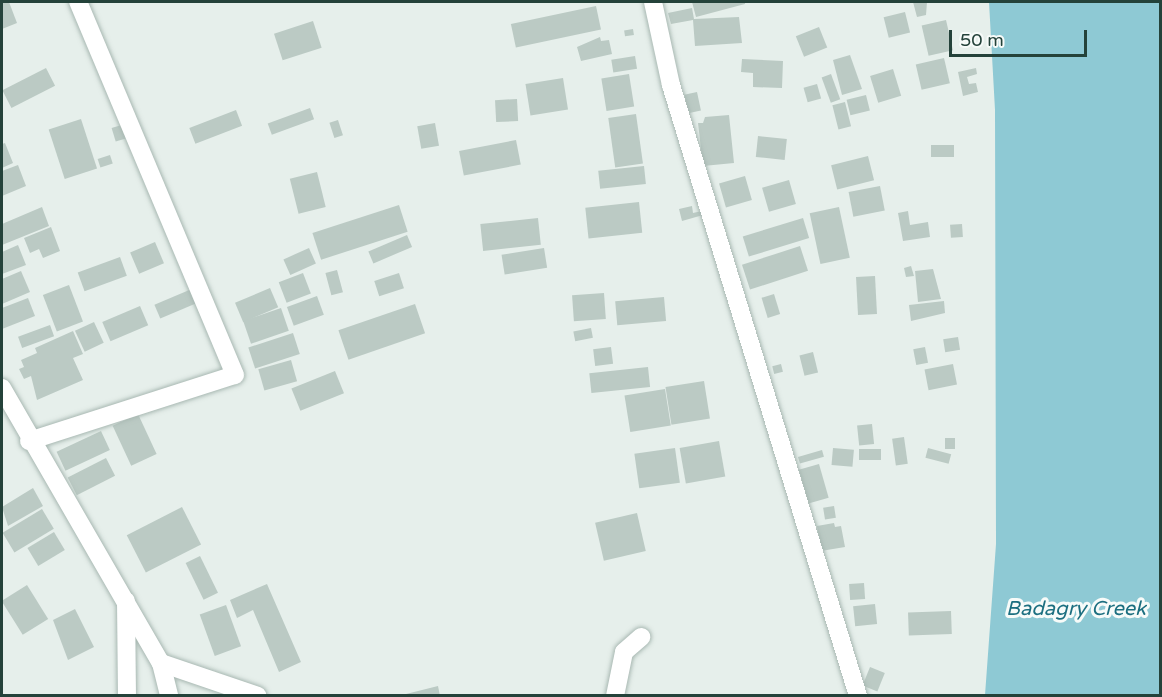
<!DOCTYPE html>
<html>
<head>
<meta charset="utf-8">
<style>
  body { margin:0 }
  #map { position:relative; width:1162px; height:697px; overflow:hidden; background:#e6efeb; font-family:"Varela Round",sans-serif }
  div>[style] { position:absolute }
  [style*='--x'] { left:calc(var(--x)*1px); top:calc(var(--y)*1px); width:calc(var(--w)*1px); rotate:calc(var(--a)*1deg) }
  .water>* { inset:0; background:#8ec9d4 }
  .building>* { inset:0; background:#bbcac4; transform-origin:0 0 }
  .roads { filter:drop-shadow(0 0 2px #a8b8b2) drop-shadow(0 0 2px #a8b8b2) }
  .minor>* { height:18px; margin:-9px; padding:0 9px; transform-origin:9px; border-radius:9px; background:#fff }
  span { translate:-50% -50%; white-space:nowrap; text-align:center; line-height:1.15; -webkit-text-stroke:6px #f7fbf9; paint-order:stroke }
  .water-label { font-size:20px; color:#1c6f80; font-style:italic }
  .frame { position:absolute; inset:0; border:3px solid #24423a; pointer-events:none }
  .scale { position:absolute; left:949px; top:30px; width:138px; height:27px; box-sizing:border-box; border:3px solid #24423a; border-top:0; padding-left:8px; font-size:18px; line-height:21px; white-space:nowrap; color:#24423a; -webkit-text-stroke:4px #f7fbf9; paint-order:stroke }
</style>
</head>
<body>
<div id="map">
  <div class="water">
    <div style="clip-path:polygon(989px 2px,1160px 2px,1160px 695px,985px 695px,996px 544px,995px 110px)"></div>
  </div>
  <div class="building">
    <div style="clip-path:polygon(2px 2px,9px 2px,17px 23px,2px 29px)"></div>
    <div style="clip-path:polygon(692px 2px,745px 2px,745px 4px,696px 17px)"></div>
    <div style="clip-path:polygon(913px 2px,927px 2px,926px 15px,917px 17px)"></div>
    <div style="left:596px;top:6px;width:24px;height:87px;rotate:78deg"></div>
    <div style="clip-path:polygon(692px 8px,694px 19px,739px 17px,742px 43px,695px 46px,693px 20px,671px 24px,668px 13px)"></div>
    <div style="left:905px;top:12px;width:21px;height:22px;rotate:76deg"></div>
    <div style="left:946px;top:20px;width:31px;height:25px;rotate:77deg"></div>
    <div style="left:313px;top:21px;width:28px;height:41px;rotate:72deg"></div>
    <div style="left:819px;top:27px;width:22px;height:25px;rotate:68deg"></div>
    <div style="left:633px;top:29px;width:6px;height:9px;rotate:81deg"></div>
    <div style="clip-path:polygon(600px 37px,601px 41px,609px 40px,612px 54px,581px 61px,577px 47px)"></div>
    <div style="clip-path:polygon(850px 55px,862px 89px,842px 95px,833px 60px)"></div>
    <div style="left:635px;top:56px;width:13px;height:24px;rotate:81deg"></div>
    <div style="left:944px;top:58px;width:26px;height:29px;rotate:77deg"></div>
    <div style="clip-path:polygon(742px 59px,783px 61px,782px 88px,753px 87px,753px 73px,741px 72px)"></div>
    <div style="left:46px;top:68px;width:20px;height:49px;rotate:63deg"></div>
    <div style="clip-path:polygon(976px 68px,977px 74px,967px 77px,969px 84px,976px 83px,978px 92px,963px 96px,958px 72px)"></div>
    <div style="left:893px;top:69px;width:28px;height:24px;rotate:73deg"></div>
    <div style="left:629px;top:74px;width:33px;height:28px;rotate:81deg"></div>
    <div style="left:831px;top:74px;width:27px;height:10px;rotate:70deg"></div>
    <div style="left:563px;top:78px;width:32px;height:38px;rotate:81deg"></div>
    <div style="left:817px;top:84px;width:15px;height:14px;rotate:74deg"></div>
    <div style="left:697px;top:92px;width:19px;height:13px;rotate:78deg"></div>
    <div style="left:866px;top:95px;width:16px;height:20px;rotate:76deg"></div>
    <div style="left:517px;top:99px;width:22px;height:22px;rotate:87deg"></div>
    <div style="left:845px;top:102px;width:25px;height:13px;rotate:76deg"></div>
    <div style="left:310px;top:108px;width:12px;height:45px;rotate:70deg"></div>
    <div style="left:236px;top:110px;width:17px;height:50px;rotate:69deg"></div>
    <div style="left:636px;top:114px;width:50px;height:28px;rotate:82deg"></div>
    <div style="clip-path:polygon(729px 115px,734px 163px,703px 166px,698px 123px,703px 123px,705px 117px)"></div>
    <div style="left:81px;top:119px;width:52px;height:34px;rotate:72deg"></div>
    <div style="left:338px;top:120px;width:16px;height:9px;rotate:72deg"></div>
    <div style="left:435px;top:123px;width:23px;height:18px;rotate:80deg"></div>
    <div style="left:125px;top:124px;width:14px;height:14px;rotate:73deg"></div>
    <div style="left:758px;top:136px;width:29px;height:21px;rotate:6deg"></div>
    <div style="left:516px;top:140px;width:25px;height:58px;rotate:79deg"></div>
    <div style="clip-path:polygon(5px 143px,13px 163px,2px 168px,2px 144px)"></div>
    <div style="left:931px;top:145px;width:23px;height:12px"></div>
    <div style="left:110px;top:155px;width:9px;height:13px;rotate:72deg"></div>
    <div style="left:868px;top:156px;width:25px;height:38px;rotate:76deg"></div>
    <div style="clip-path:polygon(18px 165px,26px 186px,2px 196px,2px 171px)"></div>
    <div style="left:644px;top:166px;width:18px;height:46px;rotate:84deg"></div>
    <div style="left:317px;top:172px;width:36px;height:28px;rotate:76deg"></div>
    <div style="left:745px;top:176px;width:25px;height:27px;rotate:74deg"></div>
    <div style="left:789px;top:180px;width:25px;height:28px;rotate:74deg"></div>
    <div style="left:880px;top:186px;width:25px;height:32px;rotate:79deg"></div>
    <div style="left:639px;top:202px;width:31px;height:54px;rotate:84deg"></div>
    <div style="left:399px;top:205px;width:28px;height:91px;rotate:72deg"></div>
    <div style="clip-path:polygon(692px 206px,693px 213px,702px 211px,703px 215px,682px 221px,679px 209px)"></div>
    <div style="clip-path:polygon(42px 207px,49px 226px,2px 245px,2px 224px)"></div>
    <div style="left:839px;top:207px;width:52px;height:30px;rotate:78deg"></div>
    <div style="clip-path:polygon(908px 211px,910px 225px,928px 222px,930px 237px,903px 241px,898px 213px)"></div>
    <div style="left:538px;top:218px;width:27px;height:58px;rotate:84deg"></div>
    <div style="left:803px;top:218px;width:21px;height:63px;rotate:73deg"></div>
    <div style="left:962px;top:224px;width:13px;height:12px;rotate:86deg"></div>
    <div style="clip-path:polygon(51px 227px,60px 251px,43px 258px,39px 249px,30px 253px,24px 238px)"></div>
    <div style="left:407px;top:235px;width:13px;height:42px;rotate:67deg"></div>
    <div style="left:155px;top:242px;width:23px;height:27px;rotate:67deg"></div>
    <div style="clip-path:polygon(18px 245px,26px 265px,2px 274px,2px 252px)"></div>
    <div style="left:800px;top:246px;width:26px;height:61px;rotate:72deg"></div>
    <div style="left:309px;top:248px;width:17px;height:28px;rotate:66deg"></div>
    <div style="left:544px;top:248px;width:20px;height:43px;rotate:81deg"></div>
    <div style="left:120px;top:257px;width:20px;height:45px;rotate:70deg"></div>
    <div style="clip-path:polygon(911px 266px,914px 276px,906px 277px,904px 268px)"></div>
    <div style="clip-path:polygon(933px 269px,941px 299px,918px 302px,915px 271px)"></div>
    <div style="left:337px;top:270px;width:23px;height:12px;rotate:75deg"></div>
    <div style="clip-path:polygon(21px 271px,30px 292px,2px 304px,2px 279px)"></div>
    <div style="left:303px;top:273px;width:22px;height:26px;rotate:69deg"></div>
    <div style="left:399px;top:273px;width:16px;height:26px;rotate:72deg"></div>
    <div style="left:875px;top:276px;width:38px;height:19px;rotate:87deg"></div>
    <div style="left:69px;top:285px;width:39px;height:28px;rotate:69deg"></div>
    <div style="left:194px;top:288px;width:15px;height:43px;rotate:67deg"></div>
    <div style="left:270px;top:288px;width:21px;height:38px;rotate:67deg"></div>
    <div style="left:604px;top:293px;width:26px;height:32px;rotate:86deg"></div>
    <div style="left:774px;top:294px;width:21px;height:13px;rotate:73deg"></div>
    <div style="left:317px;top:296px;width:20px;height:32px;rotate:70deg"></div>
    <div style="left:664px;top:297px;width:24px;height:49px;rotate:85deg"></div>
    <div style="clip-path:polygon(28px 298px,35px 316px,2px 329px,2px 308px)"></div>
    <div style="clip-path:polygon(944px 301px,945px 313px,911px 321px,909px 305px)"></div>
    <div style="left:415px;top:304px;width:31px;height:81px;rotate:71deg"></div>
    <div style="left:140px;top:306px;width:21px;height:41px;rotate:67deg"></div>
    <div style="left:281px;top:308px;width:24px;height:40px;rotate:71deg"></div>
    <div style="left:94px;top:322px;width:23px;height:21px;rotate:65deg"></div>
    <div style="left:50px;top:325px;width:12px;height:34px;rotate:70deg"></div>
    <div style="left:591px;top:328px;width:10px;height:18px;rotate:79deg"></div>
    <div style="clip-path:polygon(73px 331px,83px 354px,73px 358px,83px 380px,37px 400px,31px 376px,24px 379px,19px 369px,24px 367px,21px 360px,37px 353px,35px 348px)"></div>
    <div style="left:293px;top:333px;width:22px;height:47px;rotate:72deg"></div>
    <div style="left:958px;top:337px;width:13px;height:15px;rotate:81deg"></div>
    <div style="left:611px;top:347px;width:17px;height:18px;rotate:83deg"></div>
    <div style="left:925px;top:347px;width:16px;height:12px;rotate:79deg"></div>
    <div style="left:813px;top:352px;width:21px;height:14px;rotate:76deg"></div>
    <div style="left:291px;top:360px;width:22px;height:34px;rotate:74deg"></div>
    <div style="left:781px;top:364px;width:8px;height:9px;rotate:76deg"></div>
    <div style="left:953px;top:364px;width:21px;height:29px;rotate:79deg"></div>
    <div style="left:648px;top:367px;width:20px;height:59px;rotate:84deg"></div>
    <div style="left:335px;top:371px;width:24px;height:47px;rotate:68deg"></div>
    <div style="left:704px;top:381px;width:38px;height:39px;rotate:81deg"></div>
    <div style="left:665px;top:389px;width:37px;height:41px;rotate:81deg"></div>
    <div style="left:138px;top:414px;width:44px;height:28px;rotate:65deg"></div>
    <div style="left:872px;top:424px;width:20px;height:15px;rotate:84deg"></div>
    <div style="left:101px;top:431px;width:21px;height:49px;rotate:65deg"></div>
    <div style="left:904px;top:437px;width:27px;height:12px;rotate:82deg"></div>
    <div style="left:945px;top:438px;width:10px;height:11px"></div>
    <div style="left:719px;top:441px;width:36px;height:40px;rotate:80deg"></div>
    <div style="left:675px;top:448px;width:35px;height:41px;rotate:82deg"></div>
    <div style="left:833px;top:448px;width:21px;height:17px;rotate:5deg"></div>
    <div style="left:928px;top:448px;width:24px;height:10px;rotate:15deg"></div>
    <div style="left:881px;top:449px;width:11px;height:22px;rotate:90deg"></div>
    <div style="left:822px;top:450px;width:7px;height:25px;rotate:74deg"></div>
    <div style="left:106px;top:458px;width:20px;height:43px;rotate:63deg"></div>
    <div style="left:819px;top:464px;width:35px;height:21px;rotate:74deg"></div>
    <div style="clip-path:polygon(33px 488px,43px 506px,8px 526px,2px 507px)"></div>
    <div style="left:834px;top:506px;width:12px;height:11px;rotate:81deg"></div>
    <div style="left:182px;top:507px;width:42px;height:62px;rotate:63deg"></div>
    <div style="left:42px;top:509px;width:23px;height:46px;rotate:59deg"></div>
    <div style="left:637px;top:513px;width:39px;height:43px;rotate:77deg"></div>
    <div style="clip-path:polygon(834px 523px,835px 527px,841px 526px,845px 547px,821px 551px,817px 526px)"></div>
    <div style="left:54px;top:532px;width:21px;height:31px;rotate:59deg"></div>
    <div style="left:200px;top:556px;width:41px;height:16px;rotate:64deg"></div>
    <div style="left:864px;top:583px;width:16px;height:15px;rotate:86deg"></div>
    <div style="clip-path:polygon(267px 584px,301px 662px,279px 672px,253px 610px,237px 618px,230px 600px)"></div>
    <div style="left:27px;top:585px;width:40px;height:30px;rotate:58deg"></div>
    <div style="left:875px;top:604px;width:20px;height:22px;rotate:84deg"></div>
    <div style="left:226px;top:605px;width:44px;height:28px;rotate:70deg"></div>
    <div style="clip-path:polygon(75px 609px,94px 647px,68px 660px,53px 620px)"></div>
    <div style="left:951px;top:611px;width:23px;height:43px;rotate:88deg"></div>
    <div style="left:870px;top:667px;width:16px;height:20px;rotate:22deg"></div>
    <div style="clip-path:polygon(438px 686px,440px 696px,403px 696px,402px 695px)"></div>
  </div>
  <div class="roads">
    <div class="minor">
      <div style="--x:653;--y:2;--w:85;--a:77.8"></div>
      <div style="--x:671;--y:85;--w:639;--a:72.98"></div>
      <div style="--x:2;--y:388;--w:318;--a:60"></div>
      <div style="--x:161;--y:663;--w:34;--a:76"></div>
      <div style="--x:29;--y:441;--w:216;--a:-17.8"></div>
      <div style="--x:235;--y:375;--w:405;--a:-112.8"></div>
      <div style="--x:126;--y:601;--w:95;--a:89.4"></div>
      <div style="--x:161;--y:663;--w:102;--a:18.8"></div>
      <div style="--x:615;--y:696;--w:45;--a:-78.4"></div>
      <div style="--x:624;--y:652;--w:23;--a:-41"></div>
    </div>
  </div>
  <div class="water-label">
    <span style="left:1076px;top:609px">Badagry Creek</span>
  </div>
  <div class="frame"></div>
  <div class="scale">50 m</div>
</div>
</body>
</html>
